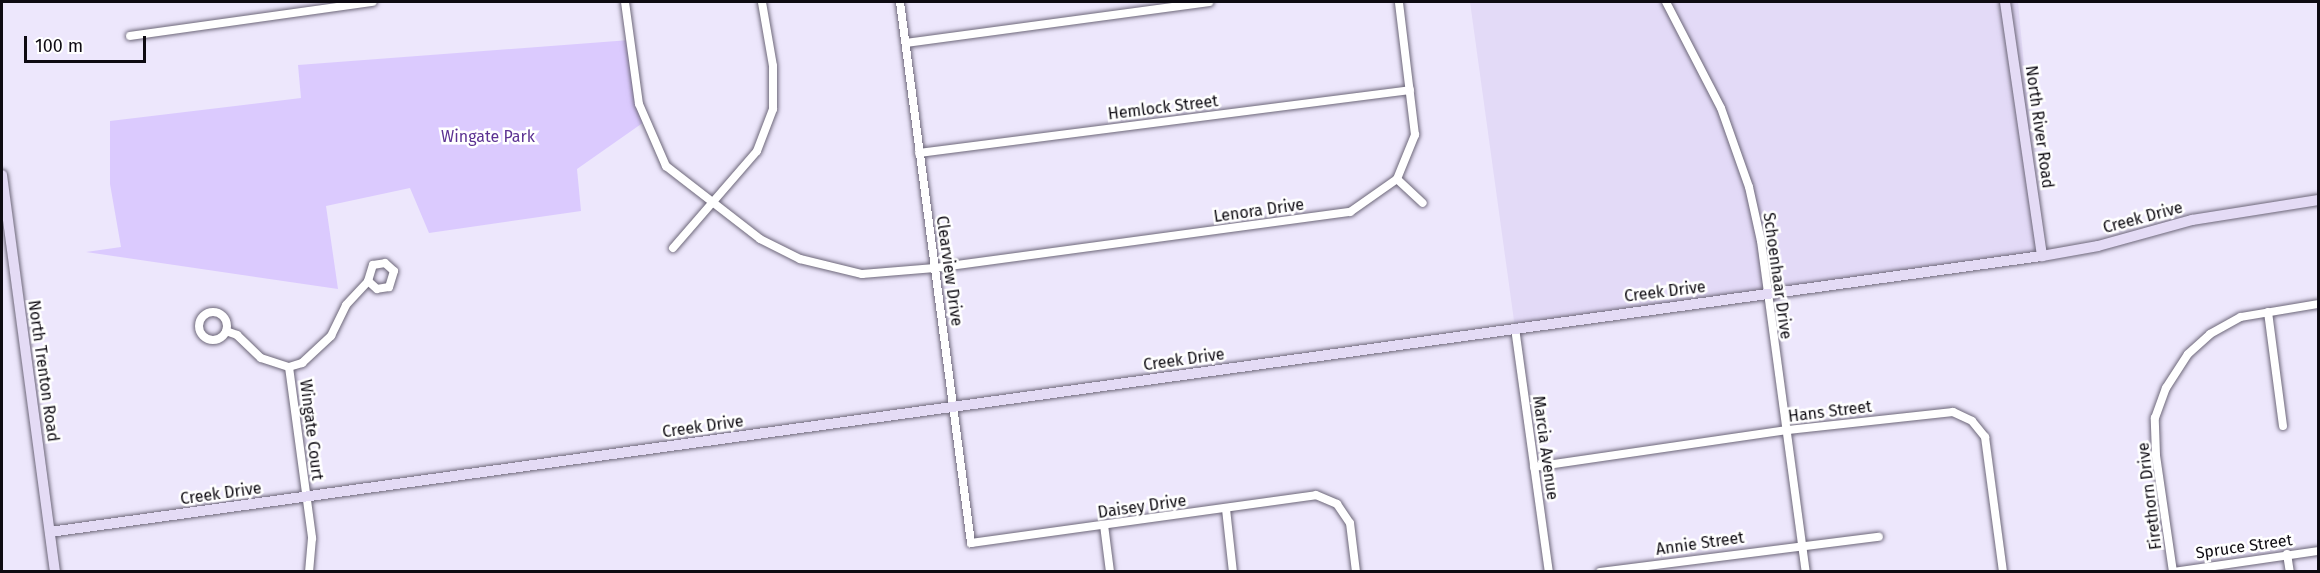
<!DOCTYPE html>
<html>
<head>
<meta charset="utf-8">
<style>
  body { margin:0 }
  #map { position:relative; width:2320px; height:573px; overflow:hidden; background:#ede7fc; font-family:"Fira Sans",sans-serif }
  div>[style] { position:absolute }
  [style*='--x'] { left:calc(var(--x)*1px); top:calc(var(--y)*1px); width:calc(var(--w)*1px); rotate:calc(var(--a)*1deg) }
  .built>* { inset:0; background:#e3daf7 }
  .green>* { inset:0; background:#dbcafe }
  .roads { filter:drop-shadow(0 0 2px #6d6779) drop-shadow(0 0 2px #6d6779) }
  .street>* { height:8px; margin:-4px; padding:0 4px; transform-origin:4px; border-radius:4px; background:#fff }
  .street>.ring { margin:-4px; padding:0; box-sizing:content-box; background:none; border:8px solid #fff; border-radius:50% }
  .secondary>* { height:10px; margin:-5px; padding:0 5px; transform-origin:5px; border-radius:5px; background:#e4dbf5 }
  span { translate:-50% -50%; white-space:nowrap; text-align:center; line-height:1.15; -webkit-text-stroke:5px #fff; paint-order:stroke }
  .street-label { font-size:16px; color:#0e0b12 }
  .park-label { font-size:16px; color:#5c3292 }
  .frame { position:absolute; inset:0; border:3px solid #0e0b12; pointer-events:none }
  .scale { position:absolute; left:24px; top:36px; width:122px; height:27px; box-sizing:border-box; border:3px solid #0e0b12; border-top:0; padding-left:8px; font-size:18px; line-height:21px; white-space:nowrap; color:#0e0b12; -webkit-text-stroke:4px #fff; paint-order:stroke }
</style>
</head>
<body>
<div id="map">
  <div class="built">
    <div style="clip-path:polygon(1470px 2px,2018px 2px,2042px 256px,1515px 328px)"></div>
  </div>
  <div class="green">
    <div style="clip-path:polygon(630px 40px,644px 122px,577px 169px,581px 211px,429px 233px,410px 188px,326px 206px,338px 289px,86px 252px,121px 247px,110px 184px,110px 121px,301px 98px,298px 65px)"></div>
  </div>
  <div class="roads">
    <div class="street">
      <div style="--x:625;--y:2;--w:103;--a:82.2"></div>
      <div style="--x:639;--y:104;--w:68;--a:66.5"></div>
      <div style="--x:666;--y:166;--w:119;--a:37.8"></div>
      <div style="--x:760;--y:239;--w:45;--a:26.6"></div>
      <div style="--x:800;--y:259;--w:64;--a:13.6"></div>
      <div style="--x:862;--y:274;--w:73;--a:-4.7"></div>
      <div style="--x:935;--y:268;--w:419;--a:-7.7"></div>
      <div style="--x:1350;--y:212;--w:57;--a:-35.1"></div>
      <div style="--x:1397;--y:179;--w:48;--a:-67.8"></div>
      <div style="--x:1415;--y:135;--w:134;--a:-96.9"></div>
      <div style="--x:900;--y:2;--w:546;--a:82.52"></div>
      <div style="--x:971;--y:543;--w:348;--a:-7.9"></div>
      <div style="--x:1316;--y:495;--w:23;--a:23"></div>
      <div style="--x:1337;--y:504;--w:23;--a:56"></div>
      <div style="--x:1350;--y:523;--w:49;--a:83"></div>
      <div style="--x:1666;--y:2;--w:119;--a:62.6"></div>
      <div style="--x:1721;--y:108;--w:84;--a:70.5"></div>
      <div style="--x:1749;--y:187;--w:55;--a:77.5"></div>
      <div style="--x:1761;--y:241;--w:334;--a:82.3"></div>
      <div style="--x:130;--y:36;--w:245;--a:-8"></div>
      <div style="--x:906;--y:43;--w:306;--a:-7.7"></div>
      <div style="--x:919;--y:153;--w:495;--a:-7.3"></div>
      <div style="--x:1397;--y:179;--w:35;--a:43"></div>
      <div style="--x:673;--y:248;--w:128;--a:-49.1"></div>
      <div style="--x:757;--y:151;--w:45;--a:-69.1"></div>
      <div style="--x:773;--y:109;--w:43;--a:-90"></div>
      <div style="--x:773;--y:66;--w:65;--a:-99.8"></div>
      <div style="--x:2268;--y:312;--w:115;--a:82.5"></div>
      <div class="ring" style="left:199px;top:312px;width:20px;height:20px"></div>
      <div style="--x:1515;--y:328;--w:246;--a:82.1"></div>
      <div style="--x:226;--y:331;--w:12;--a:20"></div>
      <div style="--x:237;--y:335;--w:33;--a:44"></div>
      <div style="--x:261;--y:358;--w:29;--a:18"></div>
      <div style="--x:289;--y:367;--w:14;--a:-17"></div>
      <div style="--x:302;--y:363;--w:40;--a:-43"></div>
      <div style="--x:331;--y:336;--w:34;--a:-64"></div>
      <div style="--x:346;--y:305;--w:33;--a:-47"></div>
      <div style="--x:368;--y:281;--w:17;--a:-73"></div>
      <div style="--x:373;--y:265;--w:12;--a:-9"></div>
      <div style="--x:385;--y:263;--w:12;--a:42"></div>
      <div style="--x:394;--y:271;--w:17;--a:107"></div>
      <div style="--x:389;--y:287;--w:12;--a:171"></div>
      <div style="--x:377;--y:289;--w:12;--a:-138"></div>
      <div style="--x:289;--y:367;--w:173;--a:82.3"></div>
      <div style="--x:312;--y:538;--w:34;--a:95"></div>
      <div style="--x:1534;--y:467;--w:257;--a:-8.3"></div>
      <div style="--x:1788;--y:430;--w:166;--a:-6.2"></div>
      <div style="--x:1953;--y:412;--w:21;--a:25"></div>
      <div style="--x:1972;--y:421;--w:21;--a:51"></div>
      <div style="--x:1985;--y:437;--w:136;--a:82.4"></div>
      <div style="--x:1226;--y:509;--w:63;--a:83.7"></div>
      <div style="--x:1104;--y:525;--w:47;--a:82.7"></div>
      <div style="--x:2287;--y:554;--w:18;--a:81"></div>
      <div style="--x:1600;--y:572;--w:281;--a:-7.2"></div>
      <div style="--x:2173;--y:572;--w:118;--a:-98.3"></div>
      <div style="--x:2156;--y:455;--w:37;--a:-92"></div>
      <div style="--x:2155;--y:418;--w:32;--a:-70"></div>
      <div style="--x:2166;--y:388;--w:40;--a:-57.1"></div>
      <div style="--x:2188;--y:354;--w:30;--a:-42"></div>
      <div style="--x:2210;--y:334;--w:35;--a:-29"></div>
      <div style="--x:2241;--y:317;--w:78;--a:-9.6"></div>
      <div style="--x:2174;--y:572;--w:146;--a:-8.3"></div>
    </div>
    <div class="secondary">
      <div style="--x:2005;--y:2;--w:257;--a:81.7"></div>
      <div style="--x:2;--y:175;--w:401;--a:82.4"></div>
      <div style="--x:50;--y:532;--w:2011;--a:-7.89"></div>
      <div style="--x:2042;--y:256;--w:57;--a:-10.1"></div>
      <div style="--x:2098;--y:246;--w:98;--a:-15.5"></div>
      <div style="--x:2192;--y:220;--w:128;--a:-9"></div>
    </div>
  </div>
  <div class="street-label">
    <span style="left:1163px;top:108px;rotate:-7deg">Hemlock Street</span>
    <span style="left:2039px;top:127px;rotate:82deg">North River Road</span>
    <span style="left:1259px;top:211px;rotate:-8deg">Lenora Drive</span>
    <span style="left:2143px;top:218px;rotate:-15deg">Creek Drive</span>
    <span style="left:949px;top:271px;rotate:82deg">Clearview Drive</span>
    <span style="left:1777px;top:276px;rotate:82deg">Schoenhaar Drive</span>
    <span style="left:1665px;top:292px;rotate:-7deg">Creek Drive</span>
    <span style="left:1184px;top:360px;rotate:-8deg">Creek Drive</span>
    <span style="left:43px;top:371px;rotate:82deg">North Trenton Road</span>
    <span style="left:1830px;top:412px;rotate:-7deg">Hans Street</span>
    <span style="left:703px;top:427px;rotate:-8deg">Creek Drive</span>
    <span style="left:311px;top:430px;rotate:83deg">Wingate Court</span>
    <span style="left:1545px;top:448px;rotate:82deg">Marcia Avenue</span>
    <span style="left:221px;top:494px;rotate:-8deg">Creek Drive</span>
    <span style="left:2150px;top:496px;rotate:-97deg">Firethorn Drive</span>
    <span style="left:1142px;top:507px;rotate:-8deg">Daisey Drive</span>
    <span style="left:1700px;top:544px;rotate:-8deg">Annie Street</span>
    <span style="left:2244px;top:547px;rotate:-8deg">Spruce Street</span>
  </div>
  <div class="park-label">
    <span style="left:488px;top:137px">Wingate Park</span>
  </div>
  <div class="frame"></div>
  <div class="scale">100 m</div>
</div>
</body>
</html>
